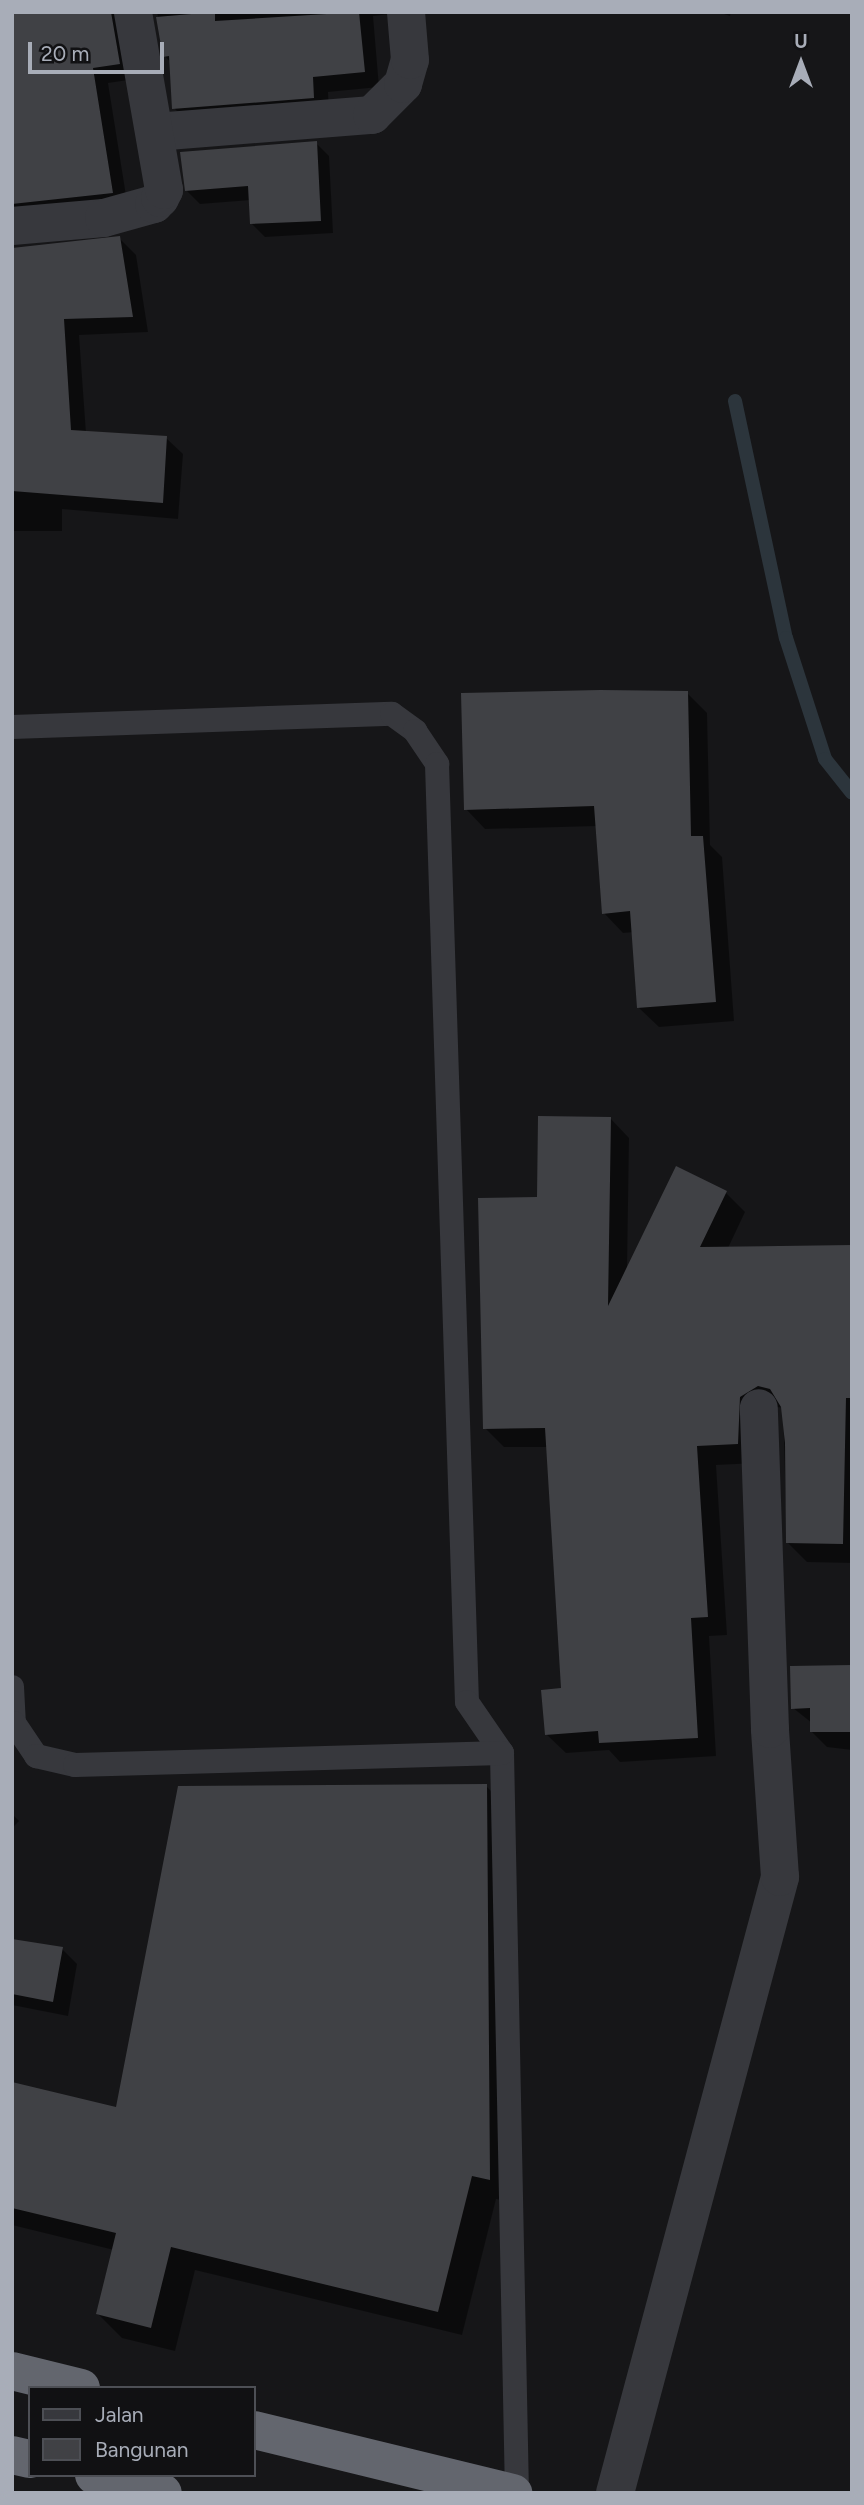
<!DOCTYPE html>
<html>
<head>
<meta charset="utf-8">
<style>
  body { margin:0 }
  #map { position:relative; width:864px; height:2505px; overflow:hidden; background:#161618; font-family:Figtree,sans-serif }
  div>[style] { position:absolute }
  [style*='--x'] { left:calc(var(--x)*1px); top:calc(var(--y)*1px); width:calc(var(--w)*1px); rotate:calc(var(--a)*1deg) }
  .shadow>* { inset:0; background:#0007; transform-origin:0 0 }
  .stream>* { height:14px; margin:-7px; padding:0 7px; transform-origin:7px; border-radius:7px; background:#2c353c }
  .building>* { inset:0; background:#404145 }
  .lane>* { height:24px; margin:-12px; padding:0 12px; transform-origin:12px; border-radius:12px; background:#37383d }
  .street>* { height:38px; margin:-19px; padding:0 19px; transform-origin:19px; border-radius:19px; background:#37383d }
  .highway>* { height:38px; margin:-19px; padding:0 19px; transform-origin:19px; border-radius:19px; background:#63666e }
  span { translate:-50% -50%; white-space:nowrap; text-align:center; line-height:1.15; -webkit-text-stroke:5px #111113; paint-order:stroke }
  .frame { position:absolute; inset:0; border:14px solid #a8adb8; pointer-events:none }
  .legend { position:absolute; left:28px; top:2386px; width:228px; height:91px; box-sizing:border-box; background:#111113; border:2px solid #4d4f55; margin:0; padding:9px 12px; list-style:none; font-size:21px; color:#a8adb8 }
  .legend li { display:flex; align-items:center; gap:14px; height:35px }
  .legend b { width:35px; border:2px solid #4d4f55 }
  .north { position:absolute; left:766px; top:28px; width:70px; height:70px; -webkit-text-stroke:5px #111113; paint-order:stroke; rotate:0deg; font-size:19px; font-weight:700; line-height:28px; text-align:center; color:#a8adb8 }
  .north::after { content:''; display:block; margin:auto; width:24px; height:32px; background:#a8adb8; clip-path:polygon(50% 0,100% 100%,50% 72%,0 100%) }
  .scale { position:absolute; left:28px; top:42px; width:136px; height:32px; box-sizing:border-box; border:4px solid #a8adb8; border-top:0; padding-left:9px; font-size:21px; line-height:24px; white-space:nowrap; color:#a8adb8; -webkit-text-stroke:5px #111113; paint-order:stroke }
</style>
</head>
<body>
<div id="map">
  <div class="shadow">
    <div style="clip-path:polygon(12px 12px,134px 12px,135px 79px,108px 83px,128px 208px,26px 219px,12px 205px)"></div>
    <div style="clip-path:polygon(157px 12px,408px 12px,373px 16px,379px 87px,328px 92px,329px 113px,190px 124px,174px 108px,171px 63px,165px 56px)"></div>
    <div style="clip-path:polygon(718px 12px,731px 12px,730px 16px)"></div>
    <div style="clip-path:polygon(316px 143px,329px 156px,333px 233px,265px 237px,252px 224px,251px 200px,200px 204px,187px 191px)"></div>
    <div style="clip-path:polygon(119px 238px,136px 255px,148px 332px,79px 335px,86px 433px,166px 438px,183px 454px,178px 519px,62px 509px,62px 531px,14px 531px,12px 384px)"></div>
    <div style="clip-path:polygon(687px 693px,707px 713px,710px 845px,722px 857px,734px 1021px,659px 1027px,639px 1008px,634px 932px,623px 933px,604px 913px,597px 826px,485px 829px,466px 809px)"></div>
    <div style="clip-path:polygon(610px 1118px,629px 1138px,627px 1270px,726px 1193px,745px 1212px,728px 1248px,852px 1247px,852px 1563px,807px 1562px,787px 1542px,783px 1407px,767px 1408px,757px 1463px,716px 1465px,727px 1635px,709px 1636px,716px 1756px,620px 1762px,609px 1750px,566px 1753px,546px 1734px,563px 1690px,548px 1447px,504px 1447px,485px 1428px,538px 1199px)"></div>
    <div style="clip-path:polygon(852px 1667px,852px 1750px,827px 1747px,812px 1732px,812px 1723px,793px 1708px)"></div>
    <div style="clip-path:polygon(486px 1786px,510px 1810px,514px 2203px,496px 2199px,462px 2335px,195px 2270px,175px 2351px,122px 2338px,98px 2314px,114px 2250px,12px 2225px,12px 2084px,117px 2109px)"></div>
    <div style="left:12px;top:1814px;width:10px;height:57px;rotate:45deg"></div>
    <div style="clip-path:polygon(12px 1940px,62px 1949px,77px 1964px,68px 2016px,12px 2005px)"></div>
  </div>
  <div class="stream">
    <div style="--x:735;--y:401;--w:242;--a:77.9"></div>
    <div style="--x:786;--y:638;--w:127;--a:72.1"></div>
    <div style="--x:825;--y:759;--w:43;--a:51.5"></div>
  </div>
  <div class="building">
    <div style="clip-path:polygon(12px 12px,111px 12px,120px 64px,93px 68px,113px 193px,12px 204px)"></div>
    <div style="clip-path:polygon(215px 12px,215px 21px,359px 12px,365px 72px,313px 77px,314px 98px,172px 109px,169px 56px,163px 57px,156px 17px)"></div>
    <div style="clip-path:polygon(317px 141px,321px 221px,250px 224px,248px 186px,185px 191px,180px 152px)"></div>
    <div style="clip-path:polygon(120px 236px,133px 317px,64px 319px,71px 430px,167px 436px,163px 503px,12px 491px,12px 248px)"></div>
    <div style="clip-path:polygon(600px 690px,688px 691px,691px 836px,703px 836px,716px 1002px,637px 1008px,630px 911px,602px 914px,594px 806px,464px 810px,461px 693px)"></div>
    <div style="clip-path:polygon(538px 1116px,611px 1117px,608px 1306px,676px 1166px,727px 1191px,700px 1247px,852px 1245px,852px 1398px,846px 1398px,843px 1544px,786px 1543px,785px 1443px,781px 1407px,770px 1389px,758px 1386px,740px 1397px,738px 1444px,697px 1446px,708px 1617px,691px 1618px,698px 1738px,599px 1743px,598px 1731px,545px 1735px,541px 1690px,561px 1688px,545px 1428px,483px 1429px,478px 1198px,537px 1197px)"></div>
    <div style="clip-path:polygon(852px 1665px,852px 1732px,810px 1732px,810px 1708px,791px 1709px,790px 1666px)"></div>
    <div style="clip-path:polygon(487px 1784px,490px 2180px,472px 2176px,438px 2312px,171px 2247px,151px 2328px,96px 2314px,116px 2233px,12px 2208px,12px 2082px,116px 2107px,178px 1786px)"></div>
    <div style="clip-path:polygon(12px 1939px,63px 1947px,53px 2002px,12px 1994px)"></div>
  </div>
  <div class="lane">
    <div style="--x:12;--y:727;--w:380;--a:-2"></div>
    <div style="--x:392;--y:714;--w:29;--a:36"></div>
    <div style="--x:415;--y:731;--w:40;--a:56"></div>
    <div style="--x:437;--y:764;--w:938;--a:88.17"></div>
    <div style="--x:467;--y:1702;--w:62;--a:55.5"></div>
    <div style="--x:502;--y:1753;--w:740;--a:88.84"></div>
    <div style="--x:12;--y:1687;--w:36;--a:87"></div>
    <div style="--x:14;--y:1723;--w:40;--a:56"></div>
    <div style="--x:36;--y:1756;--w:40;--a:13"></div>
    <div style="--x:75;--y:1765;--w:427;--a:-1.6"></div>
  </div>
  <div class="street">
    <div style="--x:155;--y:132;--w:218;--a:-4.5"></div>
    <div style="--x:372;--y:115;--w:44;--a:-45"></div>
    <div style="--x:403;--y:84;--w:25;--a:-74"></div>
    <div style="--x:410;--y:60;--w:48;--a:-94.8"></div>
    <div style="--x:12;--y:226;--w:92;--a:-5"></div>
    <div style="--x:104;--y:218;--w:52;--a:-15.6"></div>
    <div style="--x:154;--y:204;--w:8;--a:-45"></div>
    <div style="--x:160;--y:198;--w:9;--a:-63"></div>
    <div style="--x:164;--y:190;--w:181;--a:-99.9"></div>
    <div style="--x:615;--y:2493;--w:638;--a:-75"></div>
    <div style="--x:780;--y:1877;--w:148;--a:-93.9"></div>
    <div style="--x:770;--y:1729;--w:321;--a:-92"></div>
  </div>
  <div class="highway">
    <div style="--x:12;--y:2371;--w:71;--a:13.8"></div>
    <div style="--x:254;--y:2430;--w:267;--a:13.7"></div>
    <div style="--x:12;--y:2455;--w:18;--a:13"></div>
    <div style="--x:94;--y:2475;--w:71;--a:14.6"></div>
  </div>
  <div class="frame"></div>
  <ul class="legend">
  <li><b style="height:9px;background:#37383d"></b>Jalan</li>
  <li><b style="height:19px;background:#404145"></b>Bangunan</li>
  </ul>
  <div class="north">U</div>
  <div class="scale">20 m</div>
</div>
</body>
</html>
